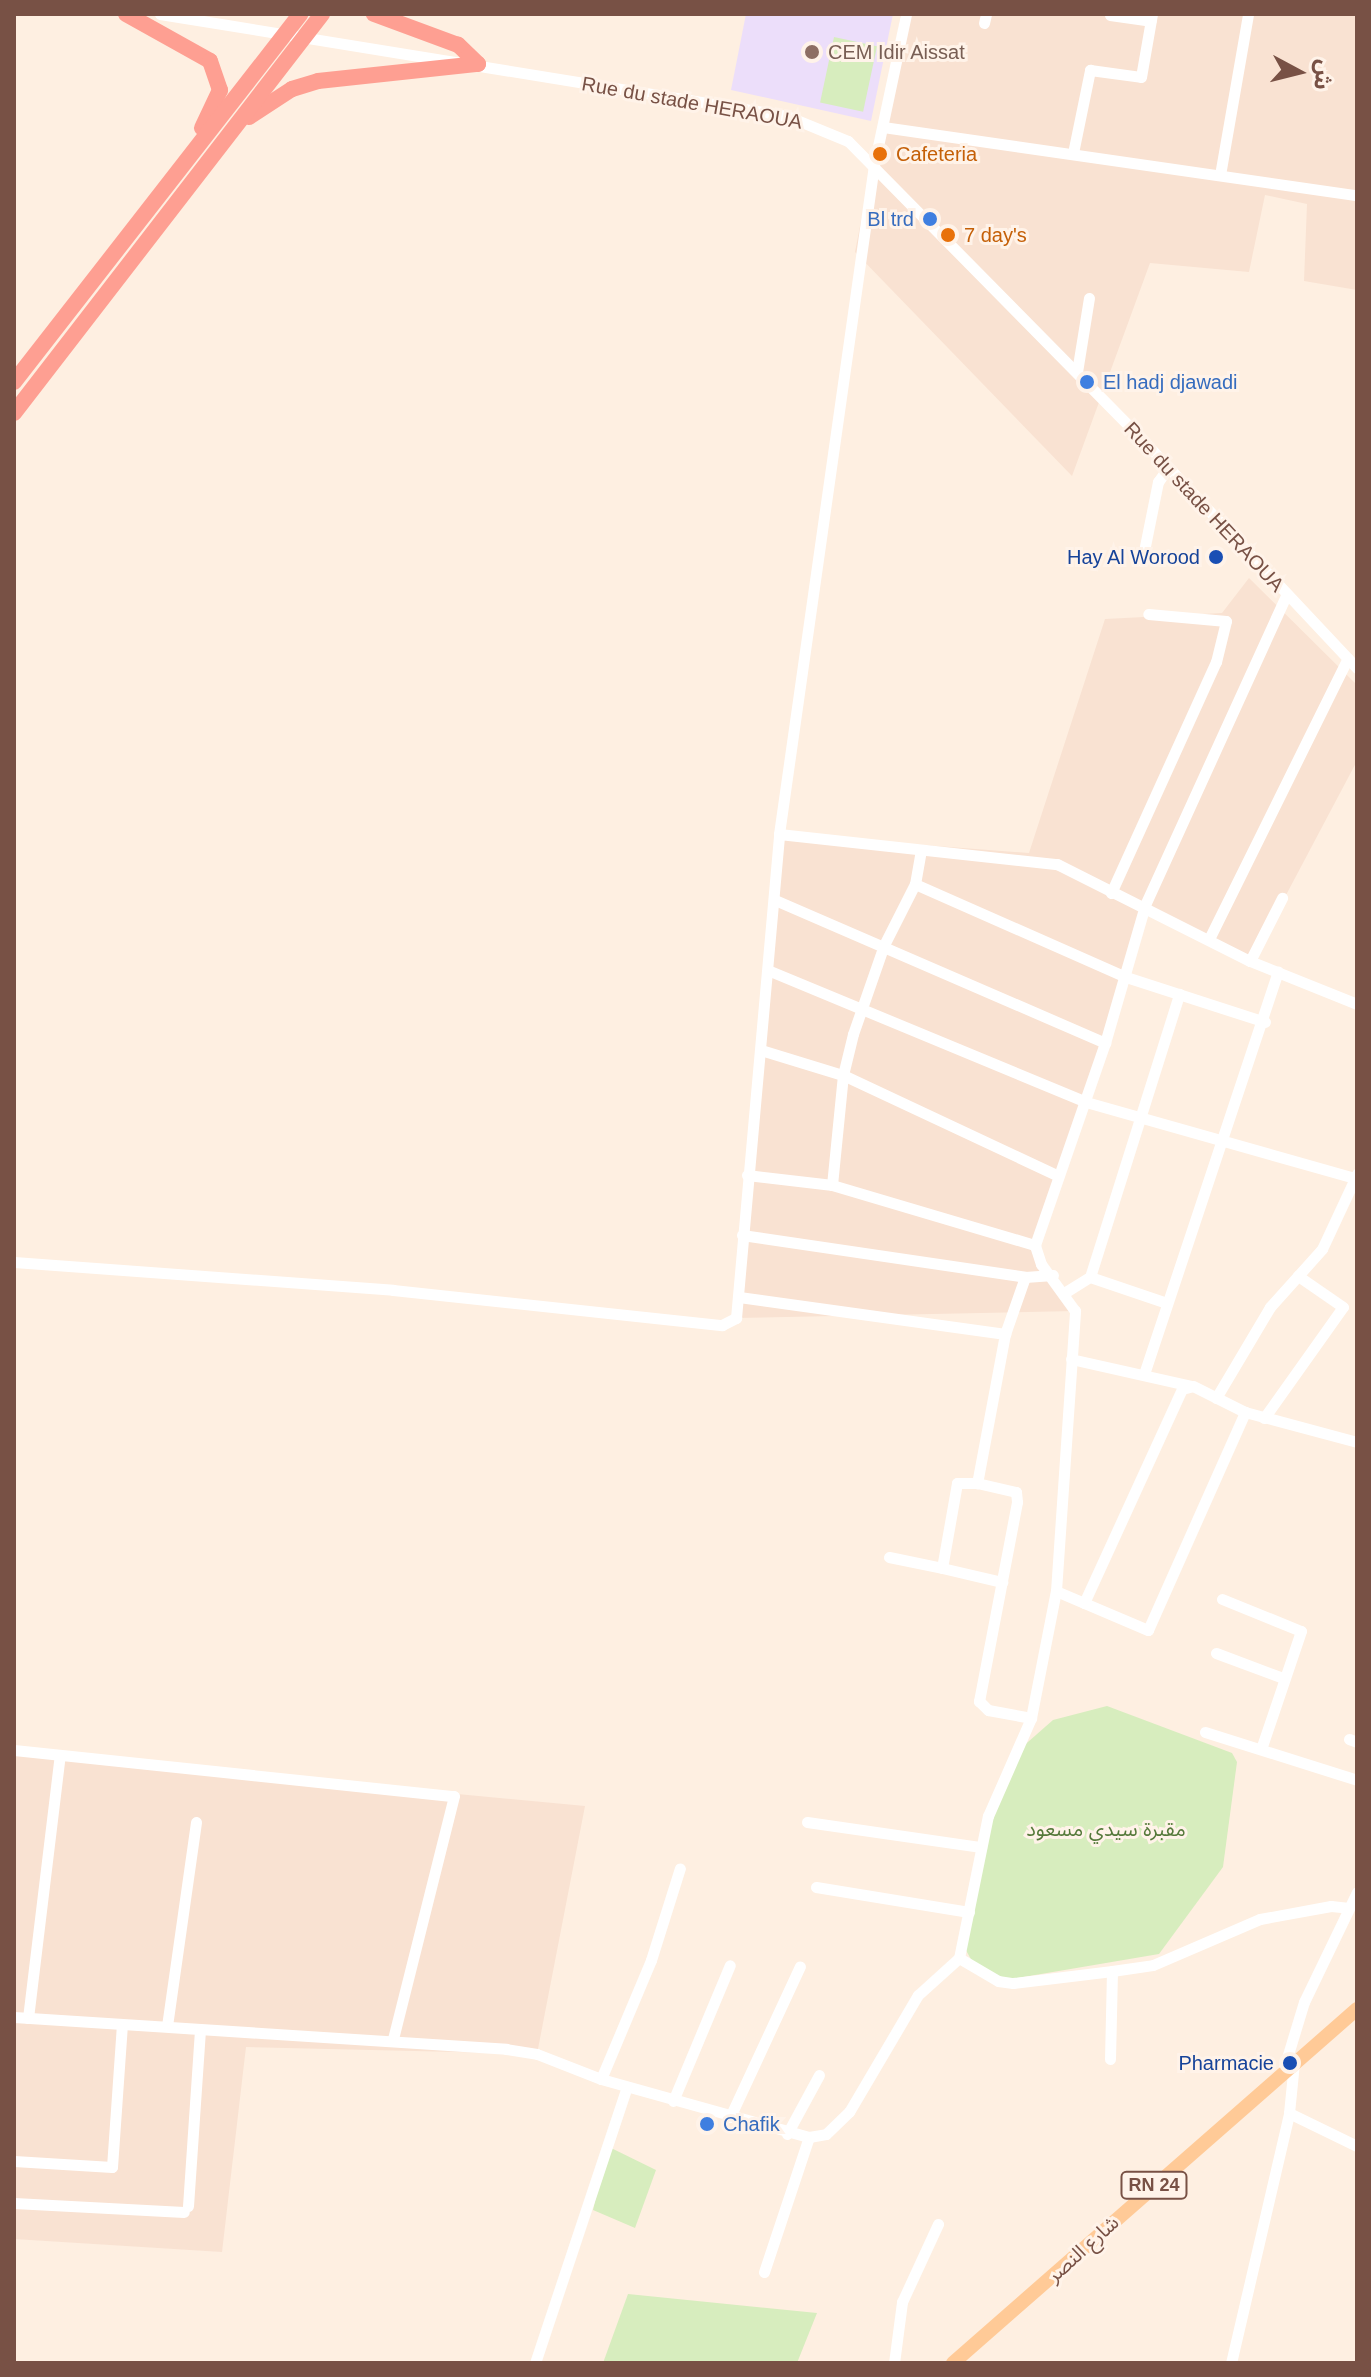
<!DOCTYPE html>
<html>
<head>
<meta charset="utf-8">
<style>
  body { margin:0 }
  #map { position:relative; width:1371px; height:2377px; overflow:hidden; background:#feefe1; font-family:Helvetica,"Noto Sans Arabic",sans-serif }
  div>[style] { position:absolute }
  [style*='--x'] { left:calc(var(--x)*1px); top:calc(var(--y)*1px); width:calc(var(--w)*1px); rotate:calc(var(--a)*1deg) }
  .residential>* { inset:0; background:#f9e2d2 }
  .education>* { inset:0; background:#ecdefa }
  .green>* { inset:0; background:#d7edbe; transform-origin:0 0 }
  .minor>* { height:11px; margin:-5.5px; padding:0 5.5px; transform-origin:5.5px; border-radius:5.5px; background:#fff }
  .major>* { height:14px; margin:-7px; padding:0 7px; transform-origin:7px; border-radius:7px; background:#ffca97 }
  .highway>* { height:16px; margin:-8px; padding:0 8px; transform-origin:8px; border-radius:8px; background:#fe9f92 }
  .dots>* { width:22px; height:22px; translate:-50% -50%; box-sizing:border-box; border:4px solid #fff3e9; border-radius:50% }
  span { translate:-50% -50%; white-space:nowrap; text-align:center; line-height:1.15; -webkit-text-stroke:6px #fff3e9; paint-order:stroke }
  .shield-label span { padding:2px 6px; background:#fff3e9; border:2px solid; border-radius:6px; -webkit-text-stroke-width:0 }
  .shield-label { font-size:18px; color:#785145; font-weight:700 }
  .education-label { font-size:20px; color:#785e54 }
  .left { translate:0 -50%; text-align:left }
  .street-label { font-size:20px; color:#785145 }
  .food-label { font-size:20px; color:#c56008 }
  .shop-label { font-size:20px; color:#366cbe }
  .right { translate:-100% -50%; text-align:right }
  .transit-label { font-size:20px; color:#164399 }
  .park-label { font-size:20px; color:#55793a }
  .frame { position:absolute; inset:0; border:16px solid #785145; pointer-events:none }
  .north { position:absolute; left:1259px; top:32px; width:80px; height:80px; -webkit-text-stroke:6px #fff3e9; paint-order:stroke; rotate:97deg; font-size:22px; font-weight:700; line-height:32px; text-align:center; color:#785145 }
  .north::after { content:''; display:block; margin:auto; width:28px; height:36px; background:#785145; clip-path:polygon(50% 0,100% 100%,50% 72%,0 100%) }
</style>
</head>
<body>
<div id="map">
  <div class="residential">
    <div style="clip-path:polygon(901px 14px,1357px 14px,1357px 290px,1304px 281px,1307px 204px,1265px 195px,1249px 272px,1150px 263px,1072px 476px,855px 252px)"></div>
    <div style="clip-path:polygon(1249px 578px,1357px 685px,1357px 761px,1250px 963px,1145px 905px,1035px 1244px,1075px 1311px,736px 1318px,779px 834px,1029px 853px,1105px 619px,1222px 613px)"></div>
    <div style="clip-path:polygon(14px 1752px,585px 1806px,537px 2054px,246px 2047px,222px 2252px,14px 2239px)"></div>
  </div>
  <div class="education">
    <div style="clip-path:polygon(746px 14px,893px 14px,871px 121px,731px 90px)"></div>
  </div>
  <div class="green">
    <div style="left:834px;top:37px;width:44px;height:67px;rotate:12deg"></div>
    <div style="clip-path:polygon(1107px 1706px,1232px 1753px,1237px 1762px,1223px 1867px,1159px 1954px,1005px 1980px,973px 1963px,962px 1943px,977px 1854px,1013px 1755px,1053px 1720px)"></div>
    <div style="clip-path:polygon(607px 2146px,656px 2170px,635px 2228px,593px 2210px)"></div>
    <div style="clip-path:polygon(628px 2294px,817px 2313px,797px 2363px,603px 2363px)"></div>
  </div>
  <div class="minor">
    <div style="--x:160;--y:14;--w:635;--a:9.24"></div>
    <div style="--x:787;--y:116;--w:66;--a:22.3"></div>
    <div style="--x:848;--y:141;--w:413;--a:45.4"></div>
    <div style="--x:1138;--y:435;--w:320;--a:46.8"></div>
    <div style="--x:1110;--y:15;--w:41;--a:8.3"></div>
    <div style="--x:984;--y:23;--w:9;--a:-77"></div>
    <div style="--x:883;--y:127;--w:479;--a:8.2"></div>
    <div style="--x:1073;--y:153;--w:85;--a:-78.4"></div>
    <div style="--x:1090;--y:70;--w:51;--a:7.8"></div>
    <div style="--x:1141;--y:77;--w:64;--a:-80.1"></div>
    <div style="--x:1220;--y:175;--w:163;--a:-80.1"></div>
    <div style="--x:1077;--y:372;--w:75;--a:-80.8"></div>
    <div style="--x:1142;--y:561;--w:81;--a:-78.6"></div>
    <div style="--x:1158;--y:482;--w:16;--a:-55"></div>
    <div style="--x:779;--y:834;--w:280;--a:6.2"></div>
    <div style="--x:1057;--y:864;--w:216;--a:26.7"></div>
    <div style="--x:1250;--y:961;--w:71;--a:-63.1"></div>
    <div style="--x:915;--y:884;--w:231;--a:23.8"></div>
    <div style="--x:1126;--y:977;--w:146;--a:17.9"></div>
    <div style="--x:1111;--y:893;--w:254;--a:-65.6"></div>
    <div style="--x:1216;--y:662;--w:42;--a:-76.3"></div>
    <div style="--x:1226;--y:621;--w:78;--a:-174.9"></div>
    <div style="--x:775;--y:900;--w:360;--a:23.4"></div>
    <div style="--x:1209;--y:939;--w:313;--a:-63.7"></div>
    <div style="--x:1250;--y:961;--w:115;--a:21.9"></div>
    <div style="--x:770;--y:971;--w:342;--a:22.5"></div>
    <div style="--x:1086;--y:1102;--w:280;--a:15.8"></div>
    <div style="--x:761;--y:1050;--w:86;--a:17"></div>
    <div style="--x:843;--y:1075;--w:238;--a:25.1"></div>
    <div style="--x:747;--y:1175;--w:86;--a:6.7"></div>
    <div style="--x:832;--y:1185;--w:212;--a:16.5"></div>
    <div style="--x:832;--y:1185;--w:111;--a:-84.3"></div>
    <div style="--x:843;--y:1075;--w:42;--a:-76.3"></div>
    <div style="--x:853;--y:1034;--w:94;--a:-70.8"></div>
    <div style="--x:884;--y:945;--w:68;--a:-63.1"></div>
    <div style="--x:915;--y:884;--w:34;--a:-80"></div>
    <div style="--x:742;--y:1235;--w:286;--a:8.4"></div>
    <div style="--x:1025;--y:1277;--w:28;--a:-4"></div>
    <div style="--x:14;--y:1262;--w:380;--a:4.2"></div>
    <div style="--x:393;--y:1290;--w:331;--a:6.1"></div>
    <div style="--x:722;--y:1325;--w:16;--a:-27"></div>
    <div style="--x:736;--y:1318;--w:486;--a:-84.9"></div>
    <div style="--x:779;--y:834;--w:676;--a:-81.92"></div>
    <div style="--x:874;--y:165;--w:154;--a:-78"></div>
    <div style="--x:1025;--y:1277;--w:60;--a:109.3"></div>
    <div style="--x:1005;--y:1334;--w:152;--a:100.6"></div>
    <div style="--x:977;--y:1483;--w:40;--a:13"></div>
    <div style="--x:1016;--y:1492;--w:10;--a:84"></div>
    <div style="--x:1017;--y:1502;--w:203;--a:100.8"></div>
    <div style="--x:979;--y:1701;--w:13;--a:45"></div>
    <div style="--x:988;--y:1710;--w:44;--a:10.5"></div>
    <div style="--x:1090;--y:1277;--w:81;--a:18.7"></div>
    <div style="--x:1064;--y:1293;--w:31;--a:-32"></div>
    <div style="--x:1090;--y:1277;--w:297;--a:-72.5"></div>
    <div style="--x:739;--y:1297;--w:269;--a:7.9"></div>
    <div style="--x:1071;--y:1359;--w:124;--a:12.6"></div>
    <div style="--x:1145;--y:1371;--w:421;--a:-71.6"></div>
    <div style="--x:1216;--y:1398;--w:106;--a:-59.3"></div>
    <div style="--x:1270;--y:1307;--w:78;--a:-48.1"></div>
    <div style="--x:1322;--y:1249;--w:83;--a:-65"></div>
    <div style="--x:1264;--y:1418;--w:136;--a:-54.6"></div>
    <div style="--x:1343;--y:1307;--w:55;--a:-145.4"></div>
    <div style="--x:977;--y:1483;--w:20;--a:180"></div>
    <div style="--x:957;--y:1483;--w:86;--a:100"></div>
    <div style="--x:942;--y:1568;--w:62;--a:13.1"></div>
    <div style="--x:889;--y:1557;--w:54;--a:11.7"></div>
    <div style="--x:1056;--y:1591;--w:100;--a:23"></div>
    <div style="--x:1148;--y:1630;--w:239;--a:-66"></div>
    <div style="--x:1222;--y:1599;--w:85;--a:22.1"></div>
    <div style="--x:1301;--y:1631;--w:121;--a:108.7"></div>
    <div style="--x:1084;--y:1603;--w:235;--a:-65.4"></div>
    <div style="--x:1182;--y:1389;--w:11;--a:-15"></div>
    <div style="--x:1193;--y:1386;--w:58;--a:26.6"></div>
    <div style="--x:1245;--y:1412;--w:116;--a:15"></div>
    <div style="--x:1216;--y:1653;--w:72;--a:20.5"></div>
    <div style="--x:1205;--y:1732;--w:159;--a:17.5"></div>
    <div style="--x:1349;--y:1739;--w:9;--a:21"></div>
    <div style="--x:14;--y:1750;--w:442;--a:6"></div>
    <div style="--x:454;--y:1796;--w:251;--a:104.1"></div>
    <div style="--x:807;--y:1822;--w:176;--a:8.2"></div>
    <div style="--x:816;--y:1887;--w:155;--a:9.3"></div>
    <div style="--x:959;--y:1958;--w:145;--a:-78.5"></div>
    <div style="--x:988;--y:1816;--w:107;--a:-66.3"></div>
    <div style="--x:1031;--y:1718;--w:129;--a:-78.9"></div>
    <div style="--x:1056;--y:1591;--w:281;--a:-86.1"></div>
    <div style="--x:1075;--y:1311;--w:58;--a:-125.9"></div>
    <div style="--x:1041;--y:1264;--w:20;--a:-108"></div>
    <div style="--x:1035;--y:1245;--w:214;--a:-70.9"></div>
    <div style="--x:1105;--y:1043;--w:144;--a:-73.8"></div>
    <div style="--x:1145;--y:905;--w:341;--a:-65.5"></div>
    <div style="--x:14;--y:2017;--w:493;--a:3.7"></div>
    <div style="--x:506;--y:2049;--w:31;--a:9"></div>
    <div style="--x:537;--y:2054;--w:69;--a:21.3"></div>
    <div style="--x:601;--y:2079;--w:216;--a:15.6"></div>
    <div style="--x:809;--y:2137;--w:17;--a:-10"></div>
    <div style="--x:826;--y:2134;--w:32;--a:-44"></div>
    <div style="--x:849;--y:2112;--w:136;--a:-59.5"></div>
    <div style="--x:918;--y:1995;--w:55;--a:-42.1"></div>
    <div style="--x:959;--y:1958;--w:45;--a:30.5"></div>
    <div style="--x:998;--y:1981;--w:15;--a:8"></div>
    <div style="--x:1013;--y:1983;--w:100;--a:-6.9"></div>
    <div style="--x:1112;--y:1971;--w:41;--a:-8.3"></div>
    <div style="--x:1153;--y:1965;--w:116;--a:-23.3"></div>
    <div style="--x:1260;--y:1919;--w:72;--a:-10.4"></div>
    <div style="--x:1331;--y:1906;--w:18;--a:6"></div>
    <div style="--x:28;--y:2018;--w:265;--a:-83.1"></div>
    <div style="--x:167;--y:2026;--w:206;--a:-81.9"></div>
    <div style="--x:1110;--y:2059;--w:88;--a:-88.7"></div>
    <div style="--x:1283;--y:2071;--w:72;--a:-73.1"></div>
    <div style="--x:1304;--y:2002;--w:122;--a:-64.3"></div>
    <div style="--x:601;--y:2079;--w:129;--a:-67.2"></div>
    <div style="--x:651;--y:1960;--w:96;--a:-72.5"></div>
    <div style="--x:673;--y:2101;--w:147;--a:-67.3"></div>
    <div style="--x:1289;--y:2113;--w:76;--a:25.9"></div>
    <div style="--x:730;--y:2117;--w:166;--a:-65.1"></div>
    <div style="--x:787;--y:2134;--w:67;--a:-61.5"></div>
    <div style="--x:14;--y:2161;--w:98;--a:3.5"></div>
    <div style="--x:112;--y:2167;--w:142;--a:-86"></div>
    <div style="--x:14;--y:2203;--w:170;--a:3"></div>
    <div style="--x:188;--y:2206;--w:177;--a:-86.1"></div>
    <div style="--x:764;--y:2272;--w:142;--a:-71.6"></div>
    <div style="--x:535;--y:2363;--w:291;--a:-71.6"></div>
    <div style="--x:894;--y:2363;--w:62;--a:-82.5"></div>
    <div style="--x:902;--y:2302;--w:86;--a:-65.2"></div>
    <div style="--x:1231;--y:2363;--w:257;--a:-76.9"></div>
    <div style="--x:1289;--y:2113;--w:50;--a:-84.3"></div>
  </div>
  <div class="major">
    <div style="--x:953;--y:2363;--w:537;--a:-41.23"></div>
  </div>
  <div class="highway">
    <div style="--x:126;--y:14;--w:96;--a:29.2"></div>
    <div style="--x:210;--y:61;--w:31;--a:71"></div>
    <div style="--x:220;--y:90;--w:42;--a:115.3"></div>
    <div style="--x:249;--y:117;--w:51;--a:-33.1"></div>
    <div style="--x:292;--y:89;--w:27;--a:-17"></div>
    <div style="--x:318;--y:81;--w:161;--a:-6.1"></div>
    <div style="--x:478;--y:64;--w:28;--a:-136"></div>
    <div style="--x:458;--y:45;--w:90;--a:-159.7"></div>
    <div style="--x:14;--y:382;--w:466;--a:-52.1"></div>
    <div style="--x:14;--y:413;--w:504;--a:-52.33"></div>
  </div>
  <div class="dots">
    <div style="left:812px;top:52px;background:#8d6e63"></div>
    <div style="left:880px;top:154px;background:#e8710a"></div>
    <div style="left:930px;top:219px;background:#3f7fe0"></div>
    <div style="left:948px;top:235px;background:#e8710a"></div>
    <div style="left:1087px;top:382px;background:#3f7fe0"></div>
    <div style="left:1216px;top:557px;background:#1a4fb4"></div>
    <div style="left:1290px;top:2063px;background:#1a4fb4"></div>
    <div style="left:707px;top:2124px;background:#3f7fe0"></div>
  </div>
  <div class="shield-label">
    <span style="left:1154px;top:2185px">RN 24</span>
  </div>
  <div class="education-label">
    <span class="left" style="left:828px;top:52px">CEM Idir Aissat</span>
  </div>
  <div class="street-label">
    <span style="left:692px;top:103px;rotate:10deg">Rue du stade HERAOUA</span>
    <span style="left:1204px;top:507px;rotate:47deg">Rue du stade HERAOUA</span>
    <span style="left:1083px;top:2249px;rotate:-42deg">شارع النصر</span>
  </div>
  <div class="food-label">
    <span class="left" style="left:896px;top:154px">Cafeteria</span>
    <span class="left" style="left:964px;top:235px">7 day's</span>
  </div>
  <div class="shop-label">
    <span class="right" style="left:914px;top:219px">Bl trd</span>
    <span class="left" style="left:1103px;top:382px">El hadj djawadi</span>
    <span class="left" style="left:723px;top:2124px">Chafik</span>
  </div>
  <div class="transit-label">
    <span class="right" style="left:1200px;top:557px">Hay Al Worood</span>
    <span class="right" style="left:1274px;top:2063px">Pharmacie</span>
  </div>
  <div class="park-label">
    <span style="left:1106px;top:1829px">مقبرة سيدي مسعود</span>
  </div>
  <div class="frame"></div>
  <div class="north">ش</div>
</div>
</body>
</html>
